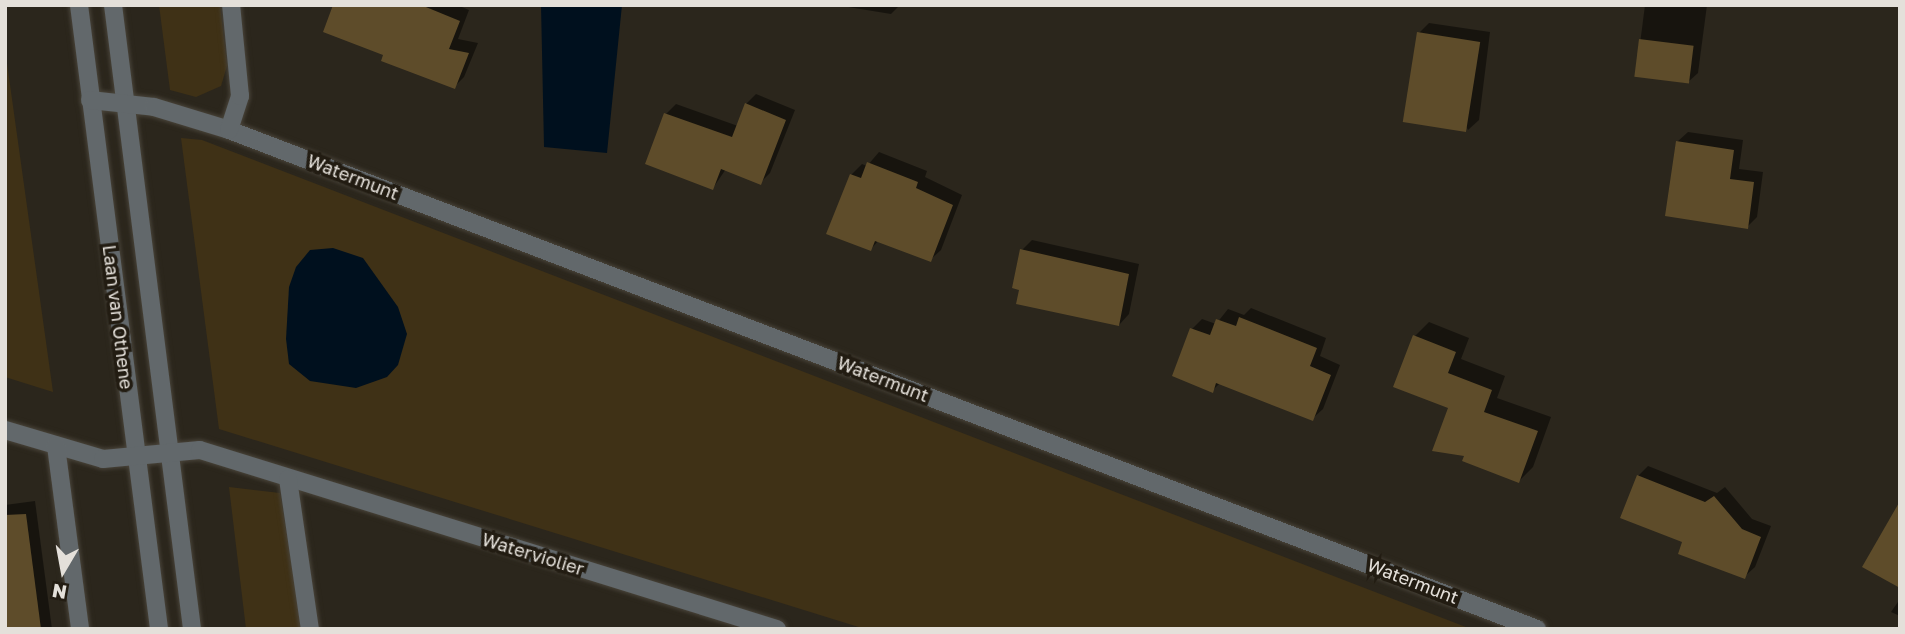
<!DOCTYPE html>
<html>
<head>
<meta charset="utf-8">
<style>
  body { margin:0 }
  #map { position:relative; width:1905px; height:634px; overflow:hidden; background:#2b261c; font-family:"Golos Text",sans-serif }
  div>[style] { position:absolute }
  [style*='--x'] { left:calc(var(--x)*1px); top:calc(var(--y)*1px); width:calc(var(--w)*1px); rotate:calc(var(--a)*1deg) }
  .green>* { inset:0; background:#3f3116 }
  .water>* { inset:0; background:#00101e }
  .shadow>* { inset:0; background:#0007 }
  .building>* { inset:0; background:#5e4c2a; transform-origin:0 0 }
  .roads { filter:drop-shadow(0 0 2px #49443a) drop-shadow(0 0 2px #49443a) }
  .minor>* { height:18px; margin:-9px; padding:0 9px; transform-origin:9px; border-radius:9px; background:#62686b }
  span { translate:-50% -50%; white-space:nowrap; text-align:center; line-height:1.15; -webkit-text-stroke:7px #221c12; paint-order:stroke }
  .street-label { font-size:18px; color:#e4e0da }
  .frame { position:absolute; inset:0; border:7px solid #e4e0da; pointer-events:none }
  .north { position:absolute; left:28px; top:536px; width:70px; height:70px; -webkit-text-stroke:5px #221c12; paint-order:stroke; rotate:190deg; font-size:19px; font-weight:700; line-height:28px; text-align:center; color:#e4e0da }
  .north::after { content:''; display:block; margin:auto; width:24px; height:32px; background:#e4e0da; clip-path:polygon(50% 0,100% 100%,50% 72%,0 100%) }
</style>
</head>
<body>
<div id="map">
  <div class="green">
    <div style="clip-path:polygon(159px 5px,220px 5px,227px 66px,221px 86px,196px 97px,170px 90px)"></div>
    <div style="clip-path:polygon(5px 49px,53px 392px,5px 377px)"></div>
    <div style="clip-path:polygon(181px 138px,202px 140px,1471px 629px,865px 629px,219px 429px)"></div>
    <div style="clip-path:polygon(229px 487px,280px 493px,302px 629px,246px 629px)"></div>
  </div>
  <div class="water">
    <div style="clip-path:polygon(541px 5px,622px 5px,607px 153px,544px 147px)"></div>
    <div style="clip-path:polygon(333px 248px,363px 258px,398px 307px,407px 334px,398px 365px,387px 377px,356px 388px,310px 381px,289px 364px,286px 339px,289px 287px,296px 267px,310px 250px)"></div>
  </div>
  <div class="shadow">
    <div style="clip-path:polygon(335px 5px,457px 5px,469px 10px,458px 39px,478px 43px,464px 77px,454px 87px,385px 54px)"></div>
    <div style="clip-path:polygon(836px 5px,900px 5px,891px 14px)"></div>
    <div style="clip-path:polygon(1645px 5px,1707px 5px,1698px 73px,1687px 83px,1636px 75px)"></div>
    <div style="clip-path:polygon(1429px 23px,1490px 32px,1479px 120px,1468px 130px,1419px 33px)"></div>
    <div style="clip-path:polygon(756px 94px,795px 110px,770px 173px,760px 183px,726px 169px,713px 188px,666px 114px,676px 104px,738px 126px,746px 104px)"></div>
    <div style="clip-path:polygon(1688px 132px,1743px 140px,1739px 169px,1763px 172px,1757px 217px,1747px 227px,1677px 142px)"></div>
    <div style="clip-path:polygon(879px 152px,927px 171px,925px 177px,962px 195px,941px 250px,930px 260px,879px 240px,871px 249px,851px 175px,862px 164px,867px 166px)"></div>
    <div style="clip-path:polygon(1032px 240px,1139px 264px,1129px 314px,1119px 325px,1021px 289px,1022px 250px)"></div>
    <div style="clip-path:polygon(1251px 308px,1326px 338px,1320px 356px,1340px 365px,1323px 409px,1312px 419px,1220px 383px,1212px 391px,1192px 329px,1202px 319px,1216px 324px,1228px 309px,1244px 315px)"></div>
    <div style="clip-path:polygon(1429px 322px,1469px 338px,1461px 359px,1505px 376px,1497px 398px,1551px 417px,1533px 467px,1519px 481px,1467px 455px,1451px 407px,1415px 336px)"></div>
    <div style="clip-path:polygon(1648px 466px,1717px 493px,1725px 487px,1752px 519px,1771px 526px,1755px 567px,1744px 577px,1684px 542px,1638px 476px)"></div>
    <div style="clip-path:polygon(35px 501px,52px 629px,5px 629px,5px 505px)"></div>
    <div style="clip-path:polygon(1900px 599px,1900px 616px,1891px 612px)"></div>
  </div>
  <div class="building">
    <div style="clip-path:polygon(333px 5px,421px 5px,460px 21px,449px 49px,469px 53px,455px 89px,381px 61px,383px 55px,323px 32px)"></div>
    <div style="left:1417px;top:32px;width:64px;height:91px;rotate:9deg"></div>
    <div style="left:1639px;top:39px;width:55px;height:38px;rotate:7deg"></div>
    <div style="clip-path:polygon(745px 103px,786px 120px,761px 185px,721px 169px,713px 190px,645px 164px,664px 113px,732px 137px)"></div>
    <div style="clip-path:polygon(1676px 141px,1734px 150px,1730px 179px,1754px 182px,1748px 229px,1665px 216px)"></div>
    <div style="clip-path:polygon(867px 162px,918px 182px,916px 188px,953px 205px,931px 262px,875px 241px,871px 251px,826px 234px,850px 174px,861px 178px)"></div>
    <div style="clip-path:polygon(1020px 249px,1129px 274px,1119px 326px,1016px 304px,1019px 290px,1012px 288px)"></div>
    <div style="clip-path:polygon(1239px 317px,1317px 348px,1310px 366px,1331px 375px,1313px 421px,1216px 383px,1213px 393px,1172px 376px,1190px 328px,1210px 335px,1216px 319px,1236px 326px)"></div>
    <div style="clip-path:polygon(1413px 335px,1456px 352px,1448px 373px,1492px 390px,1484px 412px,1538px 431px,1519px 483px,1462px 461px,1464px 456px,1432px 451px,1448px 408px,1393px 387px)"></div>
    <div style="clip-path:polygon(1637px 475px,1705px 502px,1714px 496px,1742px 529px,1761px 537px,1745px 579px,1678px 554px,1682px 542px,1620px 518px)"></div>
    <div style="clip-path:polygon(1900px 501px,1900px 588px,1862px 567px)"></div>
    <div style="clip-path:polygon(26px 514px,41px 629px,5px 629px,5px 515px)"></div>
  </div>
  <div class="roads">
    <div class="minor">
      <div style="--x:79;--y:5;--w:629;--a:82.69"></div>
      <div style="--x:113;--y:5;--w:629;--a:82.78"></div>
      <div style="--x:90;--y:100;--w:64;--a:6.2"></div>
      <div style="--x:154;--y:107;--w:78;--a:17"></div>
      <div style="--x:229;--y:130;--w:1400;--a:20.88"></div>
      <div style="--x:229;--y:130;--w:36;--a:-72"></div>
      <div style="--x:240;--y:96;--w:91;--a:-95.6"></div>
      <div style="--x:5;--y:430;--w:102;--a:16.5"></div>
      <div style="--x:103;--y:459;--w:97;--a:-5.3"></div>
      <div style="--x:200;--y:450;--w:604;--a:17.24"></div>
      <div style="--x:56;--y:446;--w:185;--a:82.5"></div>
      <div style="--x:288;--y:479;--w:152;--a:81.7"></div>
    </div>
  </div>
  <div class="street-label">
    <span style="left:353px;top:177px;rotate:21deg">Watermunt</span>
    <span style="left:118px;top:317px;rotate:83deg">Laan van Othene</span>
    <span style="left:883px;top:379px;rotate:21deg">Watermunt</span>
    <span style="left:533px;top:554px;rotate:17deg">Waterviolier</span>
    <span style="left:1413px;top:581px;rotate:21deg">Watermunt</span>
  </div>
  <div class="frame"></div>
  <div class="north">N</div>
</div>
</body>
</html>
